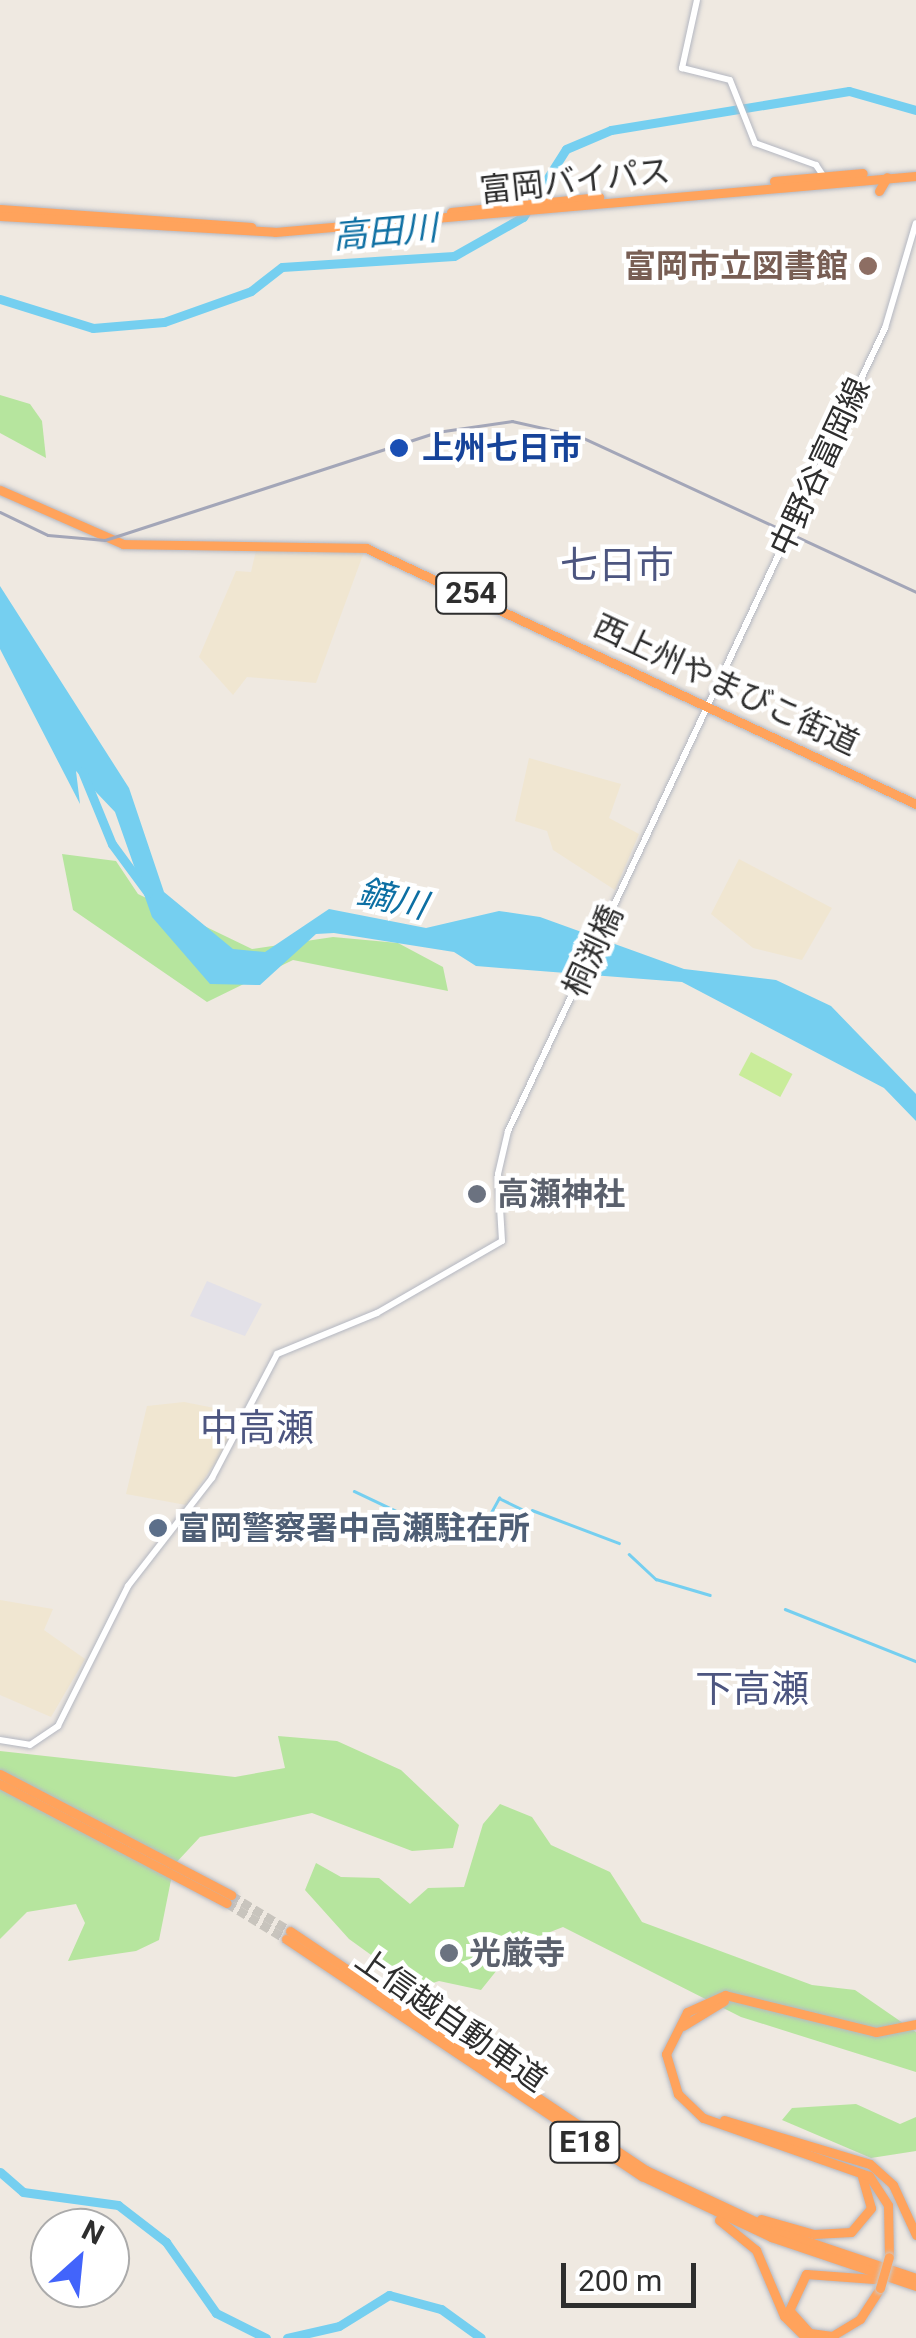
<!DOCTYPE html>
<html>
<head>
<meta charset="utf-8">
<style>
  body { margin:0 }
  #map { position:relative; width:916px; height:2338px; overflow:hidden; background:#efe9e1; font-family:Roboto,"Noto Sans JP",sans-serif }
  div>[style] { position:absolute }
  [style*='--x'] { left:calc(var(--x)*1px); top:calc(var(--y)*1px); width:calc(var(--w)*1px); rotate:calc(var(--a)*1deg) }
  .industrial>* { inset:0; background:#e3e1e8 }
  .education>* { inset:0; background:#f0e6d1 }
  .green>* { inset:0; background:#b6e59e }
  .pitch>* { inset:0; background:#c9ec9a; transform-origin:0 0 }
  .water>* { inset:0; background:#75cff0 }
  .stream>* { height:2.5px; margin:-1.25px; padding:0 1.25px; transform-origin:1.25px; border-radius:1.25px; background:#75cff0 }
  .river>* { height:9px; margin:-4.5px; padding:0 4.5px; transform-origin:4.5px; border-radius:4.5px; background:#75cff0 }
  .highway-tunnel>* { height:9px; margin-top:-4.5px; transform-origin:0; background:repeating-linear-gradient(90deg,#c8c4bd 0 9px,transparent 0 13.5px) }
  .roads { filter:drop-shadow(0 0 2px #b4b7c1) drop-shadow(0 0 2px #b4b7c1) }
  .secondary>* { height:6px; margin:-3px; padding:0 3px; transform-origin:3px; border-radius:3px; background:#fff }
  .highway>* { height:9px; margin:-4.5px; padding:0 4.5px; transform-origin:4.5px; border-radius:4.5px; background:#ffa35c }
  .rail>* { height:2.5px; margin:-1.25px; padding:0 1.25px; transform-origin:1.25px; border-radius:1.25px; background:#a3a6b8 }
  .bridges { filter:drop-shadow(0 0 2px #c9c9c9) drop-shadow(0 0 2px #c9c9c9) }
  .highway-bridge>* { height:9px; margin:-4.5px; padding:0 4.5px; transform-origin:4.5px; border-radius:4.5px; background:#ffa35c }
  .dots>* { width:28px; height:28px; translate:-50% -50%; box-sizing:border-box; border:5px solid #fff; border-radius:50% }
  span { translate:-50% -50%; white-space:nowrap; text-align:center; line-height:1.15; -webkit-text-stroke:9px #fff; paint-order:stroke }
  .shield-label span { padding:2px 8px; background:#fff; border:2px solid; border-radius:8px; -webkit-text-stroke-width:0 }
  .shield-label { font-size:30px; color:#2e2e2e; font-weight:700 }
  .street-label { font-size:32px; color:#2e2e2e }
  .education-label { font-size:32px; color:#785e54; font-weight:700 }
  .right { translate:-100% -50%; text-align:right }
  .transit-label { font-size:32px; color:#164399; font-weight:700 }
  .left { translate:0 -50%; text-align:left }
  .worship-label { font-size:32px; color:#5b616d; font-weight:700 }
  .service-label { font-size:32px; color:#4e5e75; font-weight:700 }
  .water-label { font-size:35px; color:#0d6fa3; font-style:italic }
  .quarter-label { font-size:38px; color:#4d5680 }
  .north { position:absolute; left:30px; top:2208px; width:100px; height:100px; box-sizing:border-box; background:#fff; border:2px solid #ababab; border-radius:50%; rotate:27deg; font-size:28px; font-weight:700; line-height:40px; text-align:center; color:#2e2e2e }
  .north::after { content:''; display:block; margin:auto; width:35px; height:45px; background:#4264fb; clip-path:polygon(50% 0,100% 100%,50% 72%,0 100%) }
  .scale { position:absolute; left:561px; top:2263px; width:135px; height:45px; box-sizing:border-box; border:5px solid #2e2e2e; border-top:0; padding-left:12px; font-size:30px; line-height:35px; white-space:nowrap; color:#2e2e2e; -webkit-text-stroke:8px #fff; paint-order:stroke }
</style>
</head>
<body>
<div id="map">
  <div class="industrial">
    <div style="clip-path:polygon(207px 1281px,262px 1304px,245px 1336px,190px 1316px)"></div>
  </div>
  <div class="education">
    <div style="clip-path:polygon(257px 546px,364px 552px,316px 683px,247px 677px,233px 695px,199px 657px,236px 571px,251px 572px)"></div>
    <div style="clip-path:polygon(529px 758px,621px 784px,609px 818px,639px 834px,615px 890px,553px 850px,547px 831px,515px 821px)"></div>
    <div style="clip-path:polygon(739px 859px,832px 908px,802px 960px,753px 948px,711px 914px)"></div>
    <div style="clip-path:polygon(184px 1402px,240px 1413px,229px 1443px,186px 1505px,126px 1494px,147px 1406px)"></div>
    <div style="clip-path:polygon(0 1600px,53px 1609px,44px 1630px,85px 1659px,51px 1717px,0 1695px)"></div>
  </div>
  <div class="green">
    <div style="clip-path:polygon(0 395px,30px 404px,42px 421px,46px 458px,0 433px)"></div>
    <div style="clip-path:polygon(62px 854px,116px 861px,138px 894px,252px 949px,333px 937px,398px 943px,443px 967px,448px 991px,293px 960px,207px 1002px,73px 910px)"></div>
    <div style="clip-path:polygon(278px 1736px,337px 1741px,401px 1770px,459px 1825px,453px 1848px,412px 1851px,312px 1813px,200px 1837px,174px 1865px,159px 1940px,136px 1951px,68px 1961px,85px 1923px,76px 1904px,27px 1912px,0 1939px,0 1751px,235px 1777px,285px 1768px)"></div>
    <div style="clip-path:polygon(500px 1804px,532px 1817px,551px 1845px,610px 1872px,642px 1922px,812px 1985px,855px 1990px,916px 2032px,916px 2072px,741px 2017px,563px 1927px,517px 1945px,481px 1990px,439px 1981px,417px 1988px,349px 1939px,305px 1890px,316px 1863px,341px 1877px,379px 1878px,410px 1904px,428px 1888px,464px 1887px,483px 1824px)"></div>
    <div style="clip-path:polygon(856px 2104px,900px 2124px,916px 2117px,916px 2151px,871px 2158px,782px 2120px,792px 2108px)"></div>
  </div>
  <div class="pitch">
    <div style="left:751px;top:1052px;width:47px;height:26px;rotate:28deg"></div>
  </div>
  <div class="water">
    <div style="clip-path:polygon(0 586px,129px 788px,164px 892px,233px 949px,265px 952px,329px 909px,426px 928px,499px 911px,540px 917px,684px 969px,776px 980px,831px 1006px,916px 1094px,916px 1121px,884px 1088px,682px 982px,476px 966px,454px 952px,334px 933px,316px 934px,260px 985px,210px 984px,152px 917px,115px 812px,76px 771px,80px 804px,0 649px)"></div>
  </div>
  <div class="stream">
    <div style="--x:354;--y:1491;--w:56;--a:25.2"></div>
    <div style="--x:532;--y:1510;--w:93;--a:20.8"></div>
    <div style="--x:412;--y:1513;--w:70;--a:21"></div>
    <div style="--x:477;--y:1538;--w:46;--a:-61.2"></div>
    <div style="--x:499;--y:1498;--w:30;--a:26"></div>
    <div style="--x:629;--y:1554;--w:37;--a:43"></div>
    <div style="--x:656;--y:1579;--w:56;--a:16.5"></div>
    <div style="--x:785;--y:1609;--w:141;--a:21.7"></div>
  </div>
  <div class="river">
    <div style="--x:0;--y:299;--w:97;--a:17.3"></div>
    <div style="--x:93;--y:328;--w:71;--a:-4.8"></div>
    <div style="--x:164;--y:322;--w:92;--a:-19.6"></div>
    <div style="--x:251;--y:291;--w:39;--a:-38"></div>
    <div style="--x:282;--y:267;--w:172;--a:-3.7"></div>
    <div style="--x:454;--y:256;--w:79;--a:-29.5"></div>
    <div style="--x:523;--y:217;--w:80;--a:-57.7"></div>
    <div style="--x:566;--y:149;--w:49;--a:-22.9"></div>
    <div style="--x:611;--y:130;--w:241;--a:-9.3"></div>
    <div style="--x:849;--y:91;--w:70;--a:15.8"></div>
    <div style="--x:82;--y:771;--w:79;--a:67.7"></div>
    <div style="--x:112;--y:844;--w:61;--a:53.7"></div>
    <div style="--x:0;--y:2172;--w:30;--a:41"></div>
    <div style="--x:23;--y:2192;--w:96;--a:7.8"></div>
    <div style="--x:118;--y:2205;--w:61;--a:37.6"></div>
    <div style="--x:166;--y:2242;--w:87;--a:54.8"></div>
    <div style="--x:216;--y:2313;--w:56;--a:26.6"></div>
    <div style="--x:287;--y:2338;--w:53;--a:-13"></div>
    <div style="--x:339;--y:2326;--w:59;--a:-31.8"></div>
    <div style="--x:389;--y:2295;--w:54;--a:15.1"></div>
    <div style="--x:441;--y:2309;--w:49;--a:35.9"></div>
  </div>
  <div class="highway-tunnel">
    <div style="--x:231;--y:1895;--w:69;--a:31.4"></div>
    <div style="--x:227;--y:1903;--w:69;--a:31.4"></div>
  </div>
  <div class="roads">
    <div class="secondary">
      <div style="--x:697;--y:0;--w:70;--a:102.4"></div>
      <div style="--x:682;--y:68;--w:49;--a:14"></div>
      <div style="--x:730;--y:80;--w:68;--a:68.4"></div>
      <div style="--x:755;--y:143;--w:65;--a:19.8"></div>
      <div style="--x:816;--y:165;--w:14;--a:56"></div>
      <div style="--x:0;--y:1740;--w:30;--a:9"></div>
      <div style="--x:30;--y:1745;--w:34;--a:-34"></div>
      <div style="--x:58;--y:1726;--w:157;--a:-63.4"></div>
      <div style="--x:128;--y:1586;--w:137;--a:-52.1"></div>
      <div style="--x:212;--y:1478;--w:140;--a:-62.3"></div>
      <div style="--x:277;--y:1354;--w:108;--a:-22.3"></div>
      <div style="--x:377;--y:1313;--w:144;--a:-29.9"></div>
      <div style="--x:502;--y:1241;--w:67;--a:-93.4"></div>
      <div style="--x:498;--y:1174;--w:44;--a:-76.9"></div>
      <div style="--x:508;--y:1131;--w:887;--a:-64.85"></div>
      <div style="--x:885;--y:328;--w:109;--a:-73.6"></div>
    </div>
    <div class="highway">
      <div style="--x:774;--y:181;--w:89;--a:-5.1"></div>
      <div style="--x:879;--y:191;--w:16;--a:-60"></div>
      <div style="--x:0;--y:209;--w:252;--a:4.1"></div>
      <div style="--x:451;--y:212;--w:149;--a:-5.8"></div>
      <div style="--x:0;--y:216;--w:275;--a:3.3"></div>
      <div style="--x:275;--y:232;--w:643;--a:-4.99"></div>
      <div style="--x:0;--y:490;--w:134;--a:23.7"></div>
      <div style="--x:123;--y:544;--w:243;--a:0.9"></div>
      <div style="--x:366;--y:548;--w:607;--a:24.96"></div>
      <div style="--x:0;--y:1774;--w:261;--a:27.6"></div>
      <div style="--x:0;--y:1784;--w:256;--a:27.7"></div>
      <div style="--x:290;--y:1931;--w:429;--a:33.9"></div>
      <div style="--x:646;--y:2170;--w:141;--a:25.1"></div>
      <div style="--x:774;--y:2230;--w:150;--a:18.7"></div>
      <div style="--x:286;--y:1939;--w:428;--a:33.7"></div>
      <div style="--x:642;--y:2176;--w:143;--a:25.3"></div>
      <div style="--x:771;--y:2237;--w:153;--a:18.7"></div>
      <div style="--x:683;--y:2026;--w:48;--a:-31.4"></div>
      <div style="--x:724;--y:2120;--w:152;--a:16.8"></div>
      <div style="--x:870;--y:2164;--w:31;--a:42"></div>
      <div style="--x:893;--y:2185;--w:55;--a:65.3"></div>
      <div style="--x:761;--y:2219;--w:55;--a:15.8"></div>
      <div style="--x:814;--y:2234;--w:37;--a:-3"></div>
      <div style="--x:851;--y:2232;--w:31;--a:-50"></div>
      <div style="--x:871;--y:2208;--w:33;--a:-106"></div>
      <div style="--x:719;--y:2220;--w:48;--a:39"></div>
      <div style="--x:756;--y:2250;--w:72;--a:67"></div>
      <div style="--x:784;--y:2316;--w:31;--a:45"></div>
      <div style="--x:889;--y:2257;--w:52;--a:-91.1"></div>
      <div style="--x:888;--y:2205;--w:35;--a:-123"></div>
      <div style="--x:869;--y:2176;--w:176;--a:-160.7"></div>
      <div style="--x:703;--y:2118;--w:35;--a:-136"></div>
      <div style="--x:678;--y:2094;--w:42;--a:-106.7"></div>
      <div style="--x:666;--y:2054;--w:47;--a:-63.4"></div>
      <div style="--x:687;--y:2012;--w:42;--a:-24.1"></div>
      <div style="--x:725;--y:1995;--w:155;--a:13.8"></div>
      <div style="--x:876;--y:2032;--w:41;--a:-11.3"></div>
      <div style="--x:874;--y:2279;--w:68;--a:-175.8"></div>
      <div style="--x:806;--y:2274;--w:40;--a:115"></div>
      <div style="--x:789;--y:2310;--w:31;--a:48"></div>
      <div style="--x:810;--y:2333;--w:22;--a:8"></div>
      <div style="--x:832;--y:2336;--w:33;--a:-31"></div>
      <div style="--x:860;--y:2319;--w:37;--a:-57"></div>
    </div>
  </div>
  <div class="rail">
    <div style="--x:0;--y:512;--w:53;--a:25.6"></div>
    <div style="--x:48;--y:535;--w:57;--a:5"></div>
    <div style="--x:105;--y:540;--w:349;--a:-18"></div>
    <div style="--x:437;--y:432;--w:76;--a:-8.3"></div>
    <div style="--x:512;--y:421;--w:69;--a:12.6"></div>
    <div style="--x:579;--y:436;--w:371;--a:24.8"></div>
  </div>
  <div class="bridges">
    <div class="highway-bridge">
      <div style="--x:880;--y:2288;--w:32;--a:-74"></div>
    </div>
  </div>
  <div class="dots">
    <div style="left:868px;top:266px;background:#8d6e63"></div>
    <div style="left:399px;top:448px;background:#1a4fb4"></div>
    <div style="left:477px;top:1194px;background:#6b7280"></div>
    <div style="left:158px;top:1528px;background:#5c6f8a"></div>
    <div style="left:449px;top:1953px;background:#6b7280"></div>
  </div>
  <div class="shield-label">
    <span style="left:471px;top:593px">254</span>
    <span style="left:585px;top:2142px">E18</span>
  </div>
  <div class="street-label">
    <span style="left:575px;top:181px;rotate:-6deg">富岡バイパス</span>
    <span style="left:820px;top:467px;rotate:-65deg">中野谷富岡線</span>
    <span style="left:726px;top:685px;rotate:25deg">西上州やまびこ街道</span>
    <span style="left:593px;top:951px;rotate:-65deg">桐渕橋</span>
    <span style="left:451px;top:2020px;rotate:35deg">上信越自動車道</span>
  </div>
  <div class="education-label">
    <span class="right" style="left:848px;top:266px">富岡市立図書館</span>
  </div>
  <div class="transit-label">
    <span class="left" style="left:422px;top:448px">上州七日市</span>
  </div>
  <div class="worship-label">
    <span class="left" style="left:497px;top:1194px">高瀬神社</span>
    <span class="left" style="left:469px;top:1953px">光厳寺</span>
  </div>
  <div class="service-label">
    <span class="left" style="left:178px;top:1528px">富岡警察署中高瀬駐在所</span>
  </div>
  <div class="water-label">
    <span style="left:385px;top:233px;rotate:-5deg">高田川</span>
    <span style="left:392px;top:900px;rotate:13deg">鏑川</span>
  </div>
  <div class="quarter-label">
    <span style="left:617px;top:566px">七日市</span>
    <span style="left:257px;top:1429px">中高瀬</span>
    <span style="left:752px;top:1690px">下高瀬</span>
  </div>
  <div class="north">N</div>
  <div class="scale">200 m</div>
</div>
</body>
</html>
